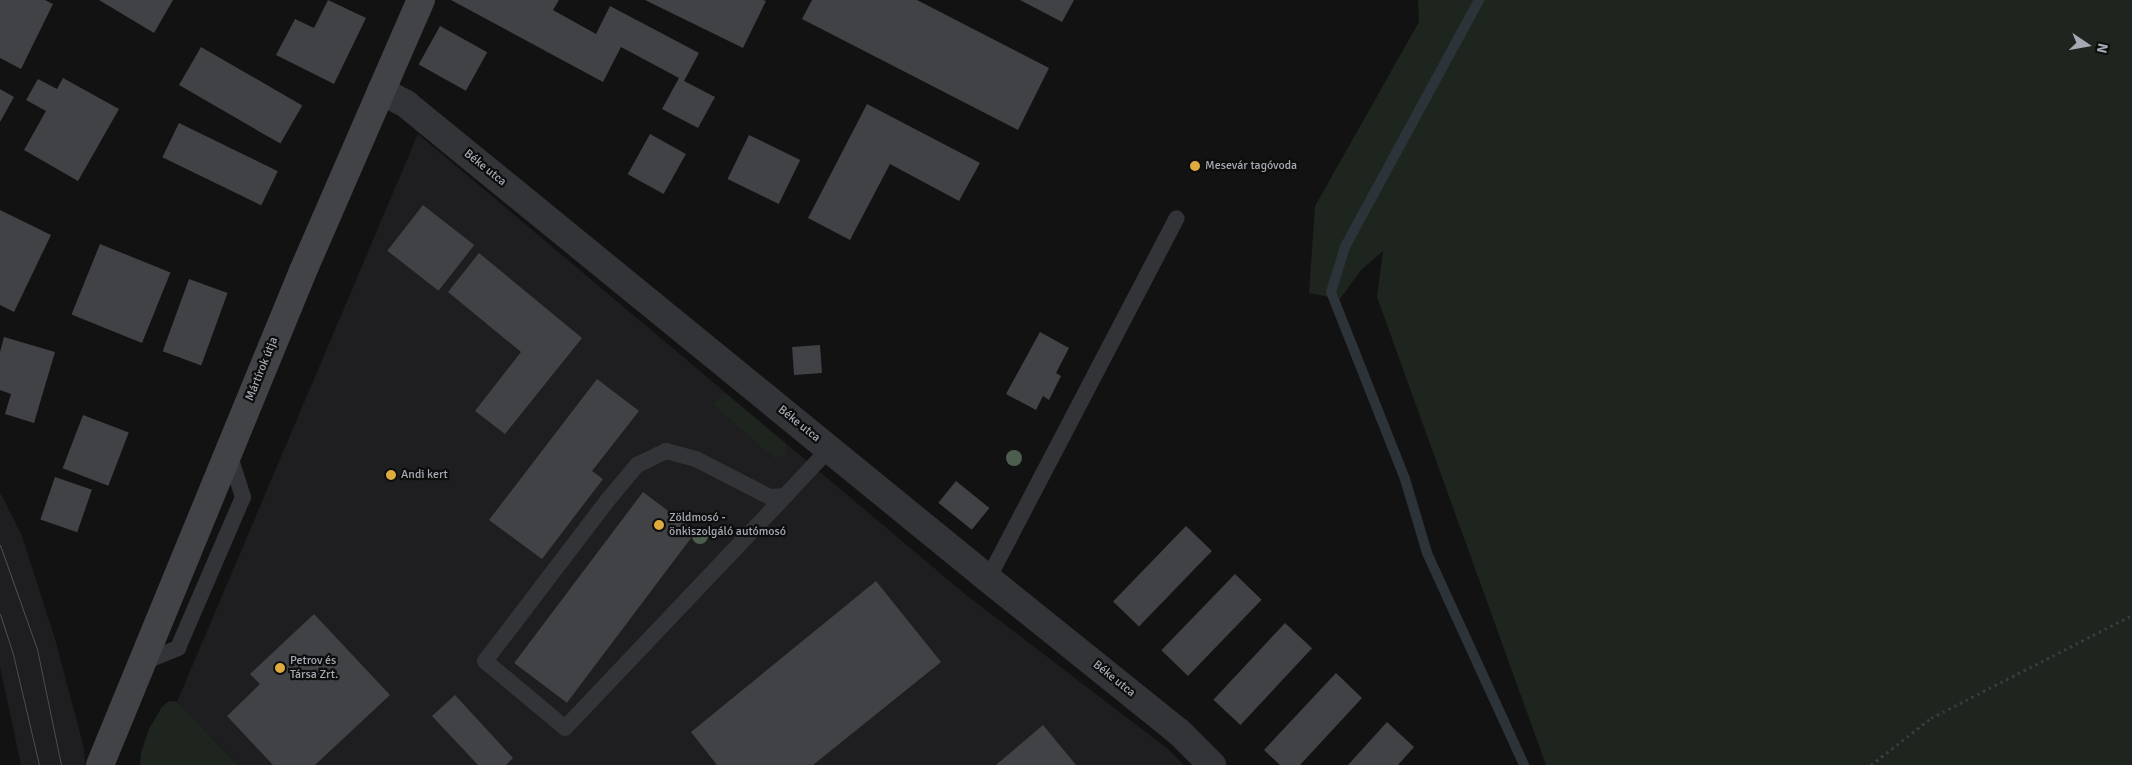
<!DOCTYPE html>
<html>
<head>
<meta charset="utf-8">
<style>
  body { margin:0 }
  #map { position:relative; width:2132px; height:765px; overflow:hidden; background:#121213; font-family:Signika,sans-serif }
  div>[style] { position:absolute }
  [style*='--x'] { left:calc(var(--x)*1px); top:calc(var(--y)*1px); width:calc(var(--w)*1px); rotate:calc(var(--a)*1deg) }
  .built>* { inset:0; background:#1e1e20 }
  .green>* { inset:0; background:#1e251f }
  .stream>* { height:10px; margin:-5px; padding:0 5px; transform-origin:5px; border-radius:5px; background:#2c343a }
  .building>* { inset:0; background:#414246; transform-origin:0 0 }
  .path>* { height:3px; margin-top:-1.5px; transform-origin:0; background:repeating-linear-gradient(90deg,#393b3f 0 2.5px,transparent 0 6.5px) }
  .service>* { height:16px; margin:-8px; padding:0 8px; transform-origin:8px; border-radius:8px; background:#333438 }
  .minor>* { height:28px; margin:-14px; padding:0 14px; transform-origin:14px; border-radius:14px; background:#333438 }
  .secondary>* { height:28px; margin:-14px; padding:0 14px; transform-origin:14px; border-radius:14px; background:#414347 }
  .tram>* { height:1px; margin:-0.5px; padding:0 0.5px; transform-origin:0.5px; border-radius:0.5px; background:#4c4e52 }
  .trees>* { width:16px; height:16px; margin:-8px; border-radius:50%; background:#4d5e4e }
  .dots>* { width:14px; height:14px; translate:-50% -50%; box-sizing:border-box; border:2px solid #0d0d0e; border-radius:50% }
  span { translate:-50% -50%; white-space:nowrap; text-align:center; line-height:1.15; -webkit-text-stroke:4.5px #0d0d0e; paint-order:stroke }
  .poi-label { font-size:12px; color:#a5a9b2 }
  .left { translate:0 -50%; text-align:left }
  .street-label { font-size:12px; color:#a5a9b2 }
  .north { position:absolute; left:2062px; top:20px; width:50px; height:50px; -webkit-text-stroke:4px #0d0d0e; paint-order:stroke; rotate:102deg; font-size:14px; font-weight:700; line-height:20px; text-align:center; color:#a5a9b2 }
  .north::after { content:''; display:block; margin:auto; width:18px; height:22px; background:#a5a9b2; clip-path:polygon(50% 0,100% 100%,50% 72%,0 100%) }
</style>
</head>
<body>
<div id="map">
  <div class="built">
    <div style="clip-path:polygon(418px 134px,965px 594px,1168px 749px,1184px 765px,238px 765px,177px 702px)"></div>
    <div style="clip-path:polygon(0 492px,22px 536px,55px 639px,84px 748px,85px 765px,21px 765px,0 667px)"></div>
  </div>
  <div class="green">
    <div style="clip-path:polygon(1418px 0,2132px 0,2132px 765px,1546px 765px,1377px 297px,1383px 251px,1361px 270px,1340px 299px,1309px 293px,1315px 206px,1419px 22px)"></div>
    <div style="clip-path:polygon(725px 393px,786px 444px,785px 455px,774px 458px,714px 405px)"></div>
    <div style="clip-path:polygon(169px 701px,177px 702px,238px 765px,140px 765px,141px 753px,149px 729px,162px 707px)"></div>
  </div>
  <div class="stream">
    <div style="--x:1479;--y:0;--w:281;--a:118.5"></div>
    <div style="--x:1345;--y:247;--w:47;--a:107.3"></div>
    <div style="--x:1331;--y:292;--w:201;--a:68.4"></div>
    <div style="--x:1405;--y:479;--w:77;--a:73.4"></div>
    <div style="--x:1427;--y:553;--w:233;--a:65.4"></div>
  </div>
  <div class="building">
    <div style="clip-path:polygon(0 0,45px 0,53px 4px,21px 69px,0 58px)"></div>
    <div style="clip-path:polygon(99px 0,173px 0,154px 33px)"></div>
    <div style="clip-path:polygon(328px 0,366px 18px,334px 84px,276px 55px,295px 19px,314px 28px)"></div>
    <div style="clip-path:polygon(451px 0,559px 0,553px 10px,596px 34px,610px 6px,699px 53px,684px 81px,715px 97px,698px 128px,662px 109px,679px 78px,621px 47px,603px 82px)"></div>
    <div style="clip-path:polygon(645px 0,763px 0,766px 1px,743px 48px)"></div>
    <div style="clip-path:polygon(812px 0,917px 0,1049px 68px,1018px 130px,802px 19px)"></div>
    <div style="clip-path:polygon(1020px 0,1074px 0,1062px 22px)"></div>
    <div style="left:440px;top:26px;width:54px;height:44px;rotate:29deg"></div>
    <div style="left:201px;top:47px;width:117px;height:44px;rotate:30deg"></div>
    <div style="clip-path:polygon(63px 78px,119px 109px,78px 181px,24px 150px,46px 111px,26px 100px,38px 79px,57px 89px)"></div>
    <div style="clip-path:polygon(0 89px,14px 97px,0 122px)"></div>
    <div style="clip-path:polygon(867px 104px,980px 163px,959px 201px,890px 164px,850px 240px,808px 218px)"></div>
    <div style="left:179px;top:123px;width:110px;height:38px;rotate:26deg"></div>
    <div style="left:650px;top:134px;width:41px;height:46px;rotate:29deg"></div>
    <div style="left:749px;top:135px;width:57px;height:49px;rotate:26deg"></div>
    <div style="left:423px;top:205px;width:65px;height:58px;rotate:38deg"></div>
    <div style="clip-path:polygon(0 210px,51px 235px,14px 312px,0 305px)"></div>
    <div style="left:100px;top:244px;width:76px;height:76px;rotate:22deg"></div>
    <div style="clip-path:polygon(479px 253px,582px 338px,505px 434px,475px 411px,521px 352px,448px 292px)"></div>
    <div style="left:189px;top:279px;width:41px;height:77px;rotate:20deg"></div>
    <div style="clip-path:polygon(1040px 332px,1069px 348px,1056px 373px,1061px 376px,1049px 400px,1043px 396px,1036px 410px,1006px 394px)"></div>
    <div style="clip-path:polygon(4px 337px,55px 352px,34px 423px,5px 414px,11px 394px,0 390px,0 352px)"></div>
    <div style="left:820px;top:345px;width:28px;height:28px;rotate:86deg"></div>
    <div style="clip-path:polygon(597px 379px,639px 411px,592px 471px,603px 479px,542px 559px,489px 520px)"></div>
    <div style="left:83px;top:415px;width:49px;height:57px;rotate:21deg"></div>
    <div style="left:55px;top:477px;width:39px;height:45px;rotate:19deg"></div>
    <div style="left:956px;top:481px;width:43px;height:28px;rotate:39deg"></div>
    <div style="left:643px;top:492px;width:66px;height:214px;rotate:37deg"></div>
    <div style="left:1186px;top:526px;width:36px;height:105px;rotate:44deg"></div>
    <div style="left:1235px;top:574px;width:37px;height:106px;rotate:44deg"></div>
    <div style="clip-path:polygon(876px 581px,941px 662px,813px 765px,717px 765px,691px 732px)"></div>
    <div style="clip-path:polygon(314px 614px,390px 695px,315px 765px,273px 765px,227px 716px,260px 684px,250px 674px)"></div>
    <div style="left:1285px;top:623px;width:37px;height:105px;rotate:43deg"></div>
    <div style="clip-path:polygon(1336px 673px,1362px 698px,1300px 765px,1280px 765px,1264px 750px)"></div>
    <div style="clip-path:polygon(455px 695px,513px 758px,506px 765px,478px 765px,432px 716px)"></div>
    <div style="clip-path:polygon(1387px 722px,1414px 747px,1398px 765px,1348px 765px)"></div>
    <div style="clip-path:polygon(1043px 725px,1076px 765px,996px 765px)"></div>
  </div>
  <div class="path">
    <div style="--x:1871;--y:765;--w:76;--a:-38.1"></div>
    <div style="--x:1931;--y:718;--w:226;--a:-27.1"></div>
  </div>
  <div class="service">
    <div style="--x:785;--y:496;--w:15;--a:176"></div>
    <div style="--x:770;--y:497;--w:83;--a:-152.8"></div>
    <div style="--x:696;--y:459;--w:31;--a:-165"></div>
    <div style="--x:666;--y:451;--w:32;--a:154"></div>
    <div style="--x:637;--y:465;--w:47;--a:129.8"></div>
    <div style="--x:607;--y:501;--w:201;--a:127.3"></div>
    <div style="--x:485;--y:661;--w:104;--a:39.9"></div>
    <div style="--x:565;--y:728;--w:320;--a:-46.5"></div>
    <div style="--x:785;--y:496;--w:64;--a:-46.9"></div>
    <div style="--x:988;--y:579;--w:407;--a:-62.4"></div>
    <div style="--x:141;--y:663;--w:40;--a:-22"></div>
    <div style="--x:178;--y:648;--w:164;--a:-66.7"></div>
    <div style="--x:243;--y:497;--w:46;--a:-107.7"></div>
  </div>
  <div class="minor">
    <div style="--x:381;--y:91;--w:28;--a:27"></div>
    <div style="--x:406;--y:104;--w:742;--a:39.2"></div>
    <div style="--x:981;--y:573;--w:254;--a:38.8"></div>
    <div style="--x:1179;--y:732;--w:47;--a:45"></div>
  </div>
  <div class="secondary">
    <div style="--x:100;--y:765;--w:534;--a:-67.66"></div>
    <div style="--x:303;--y:271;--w:296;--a:-66.5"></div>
  </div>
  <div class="tram">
    <div style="--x:0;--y:545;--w:110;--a:70.4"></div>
    <div style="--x:37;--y:649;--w:118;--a:78.3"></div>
    <div style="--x:0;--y:614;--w:42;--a:72"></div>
    <div style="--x:13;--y:654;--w:114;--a:76.8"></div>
  </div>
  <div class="trees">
    <div style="left:1014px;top:458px"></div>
    <div style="left:700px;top:536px"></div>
  </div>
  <div class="dots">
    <div style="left:1195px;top:166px;background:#dfab3e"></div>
    <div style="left:391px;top:475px;background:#dfab3e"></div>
    <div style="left:659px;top:525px;background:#dfab3e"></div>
    <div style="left:280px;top:668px;background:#dfab3e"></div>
  </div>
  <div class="poi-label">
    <span class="left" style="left:1205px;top:166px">Mesevár tagóvoda</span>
    <span class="left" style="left:401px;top:475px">Andi kert</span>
    <span class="left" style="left:669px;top:525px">Zöldmosó -<br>önkiszolgáló autómosó</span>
    <span class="left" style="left:290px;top:668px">Petrov és<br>Társa Zrt.</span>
  </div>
  <div class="street-label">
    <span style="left:485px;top:168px;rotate:39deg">Béke utca</span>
    <span style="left:262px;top:369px;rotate:-68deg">Mártírok útja</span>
    <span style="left:799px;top:424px;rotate:39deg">Béke utca</span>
    <span style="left:1114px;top:679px;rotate:39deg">Béke utca</span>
  </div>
  <div class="north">N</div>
</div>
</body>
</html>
